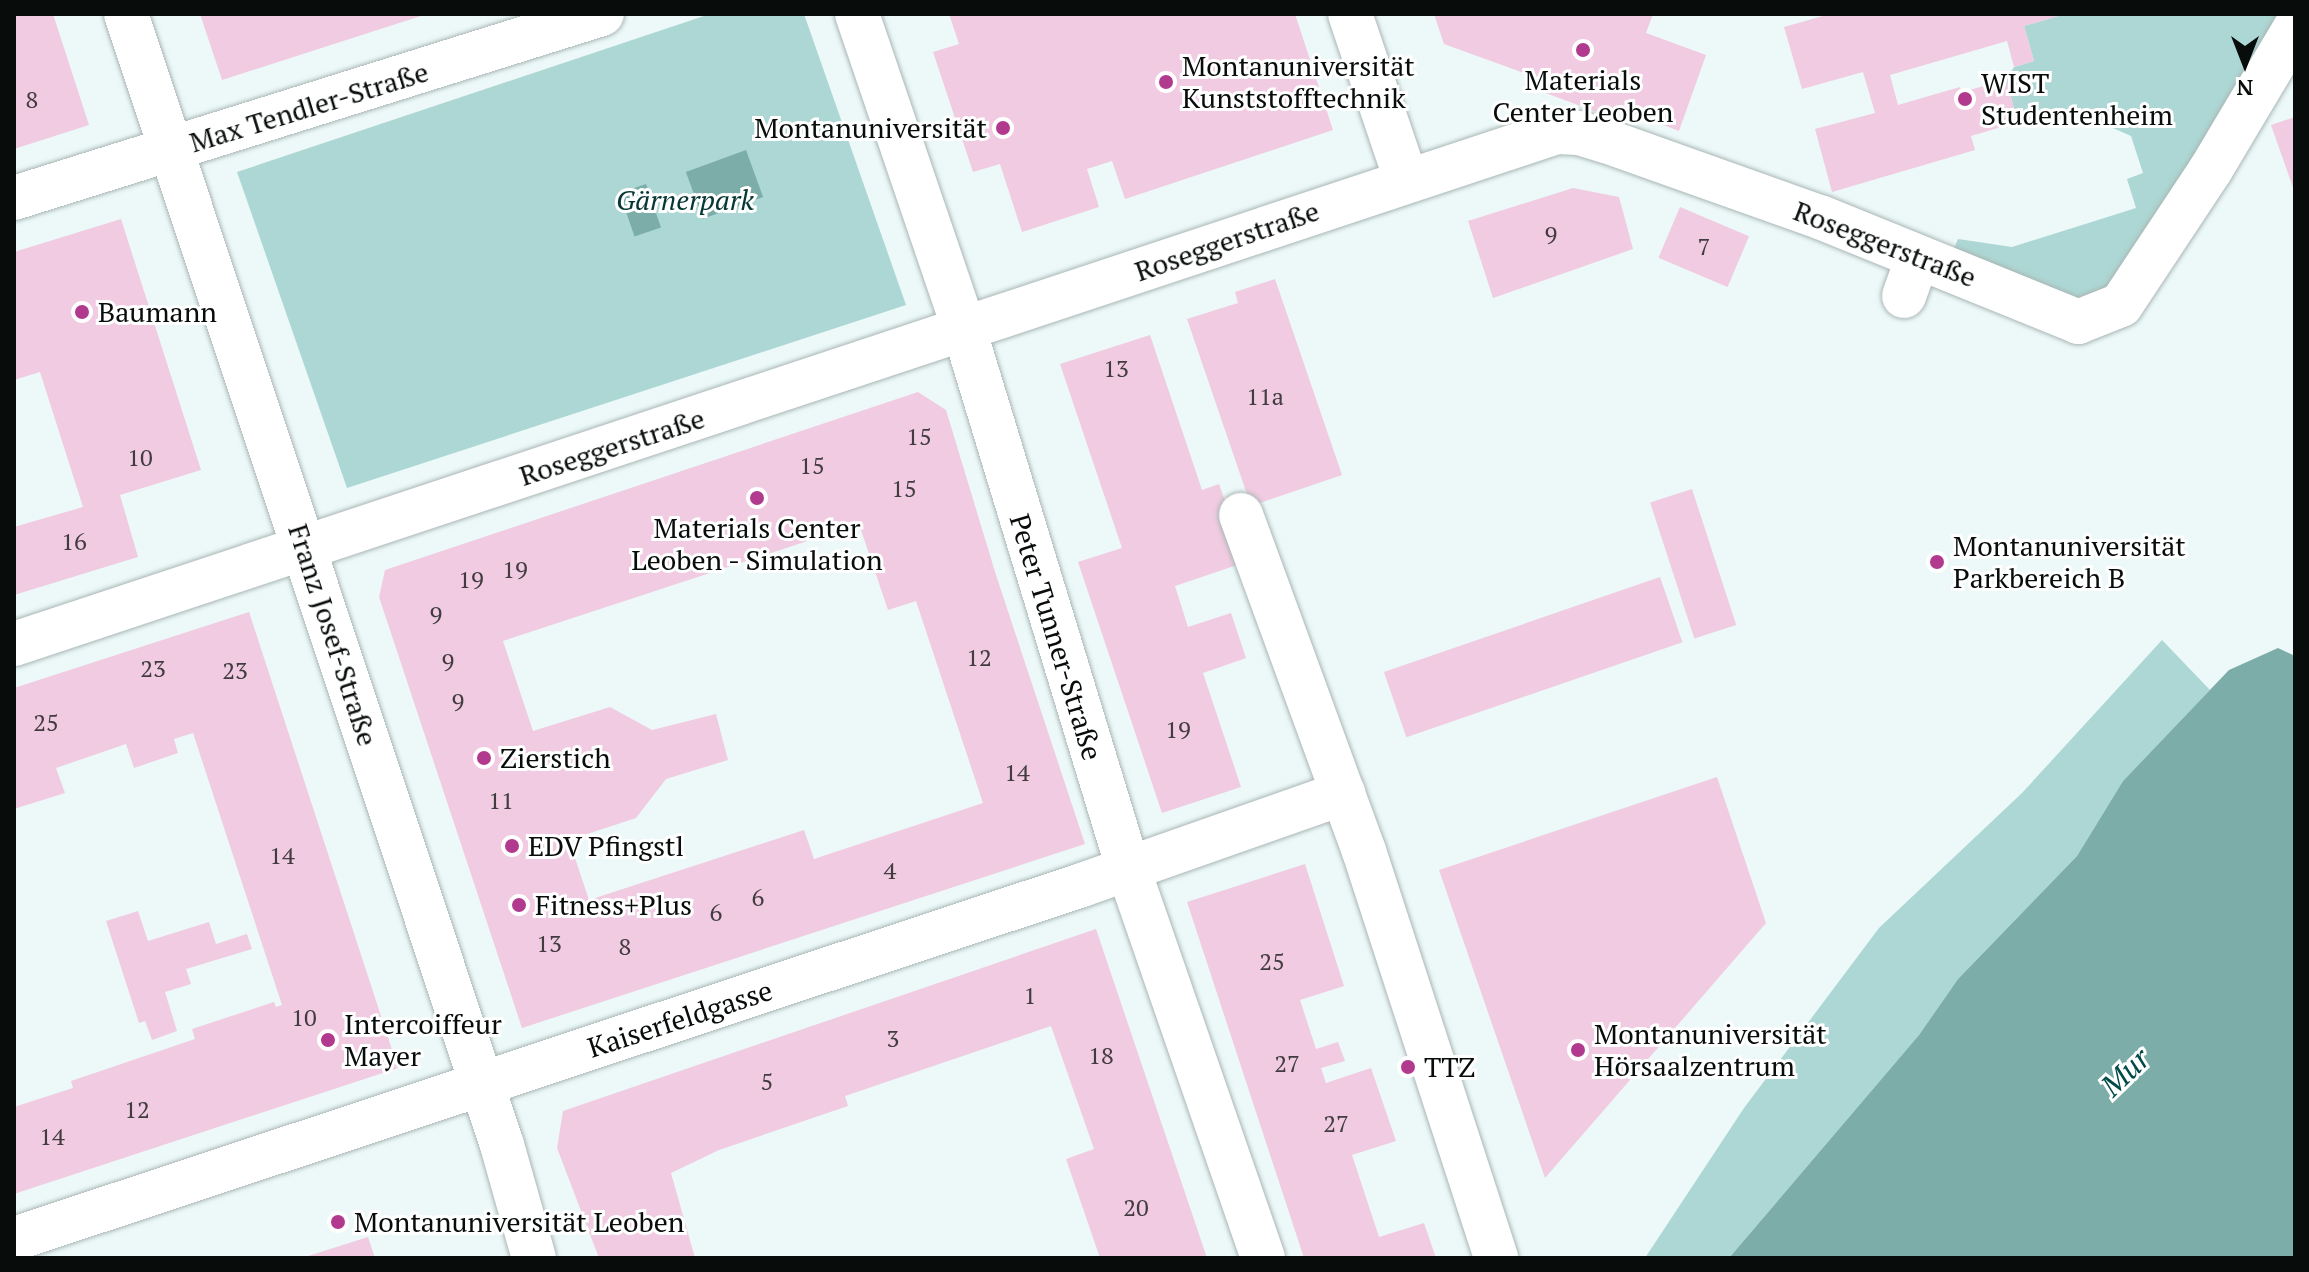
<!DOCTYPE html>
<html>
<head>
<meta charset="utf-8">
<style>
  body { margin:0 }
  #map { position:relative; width:2309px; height:1272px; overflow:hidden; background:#ecf9f8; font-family:"PT Serif",serif }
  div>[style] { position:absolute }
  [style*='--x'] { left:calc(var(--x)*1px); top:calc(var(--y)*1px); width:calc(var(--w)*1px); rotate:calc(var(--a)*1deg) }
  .green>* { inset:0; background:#add7d4 }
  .water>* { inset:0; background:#7cada8; transform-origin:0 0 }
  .building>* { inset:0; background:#f0cbe1; transform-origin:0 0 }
  .roads { filter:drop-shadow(0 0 2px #a9b6b5) drop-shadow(0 0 2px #a9b6b5) }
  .minor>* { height:44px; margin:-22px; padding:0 22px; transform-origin:22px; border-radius:22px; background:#fff }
  .dots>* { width:22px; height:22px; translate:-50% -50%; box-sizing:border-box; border:4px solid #fff; border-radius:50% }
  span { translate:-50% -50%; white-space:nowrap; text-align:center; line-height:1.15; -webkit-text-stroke:6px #fff; paint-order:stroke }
  .number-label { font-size:24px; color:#423c41 }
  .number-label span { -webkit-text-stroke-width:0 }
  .poi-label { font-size:28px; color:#080d0c }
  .left { translate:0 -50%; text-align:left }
  .right { translate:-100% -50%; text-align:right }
  .street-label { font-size:28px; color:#080d0c }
  .park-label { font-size:28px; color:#063734; font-style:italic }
  .water-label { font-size:30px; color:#004b48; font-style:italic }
  .frame { position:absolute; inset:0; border:16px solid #080d0c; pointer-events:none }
  .north { position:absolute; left:2205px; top:24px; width:80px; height:80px; -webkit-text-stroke:6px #fff; paint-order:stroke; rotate:180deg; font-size:22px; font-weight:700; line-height:32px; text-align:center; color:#080d0c }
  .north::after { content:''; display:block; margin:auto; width:28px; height:36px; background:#080d0c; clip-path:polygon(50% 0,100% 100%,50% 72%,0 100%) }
</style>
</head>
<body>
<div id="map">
  <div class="green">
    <div style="clip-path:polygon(710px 14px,804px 14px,906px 305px,347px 488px,237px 172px)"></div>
    <div style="clip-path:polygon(2065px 14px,2295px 14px,2211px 169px,2078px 322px,1946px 267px,1958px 239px,2012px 247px,2136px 208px,2127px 179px,2143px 173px,2131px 136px,2088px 117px,2018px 122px,2006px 80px,2014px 67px,2034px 61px,2024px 26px)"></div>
    <div style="clip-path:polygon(2162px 640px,2210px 690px,2123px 781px,2077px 856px,1958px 979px,1919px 1035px,1729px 1258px,1645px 1258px,1744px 1108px,1879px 928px,2022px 793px)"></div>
  </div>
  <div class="water">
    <div style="left:746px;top:150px;width:50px;height:64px;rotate:70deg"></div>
    <div style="left:646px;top:184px;width:46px;height:28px;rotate:71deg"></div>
    <div style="clip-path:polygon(2278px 648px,2295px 656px,2295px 1257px,1729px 1258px,1919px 1035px,1958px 979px,2077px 856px,2123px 781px,2229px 670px)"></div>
  </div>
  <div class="building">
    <div style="clip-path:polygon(14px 14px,53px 14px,89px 125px,14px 149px)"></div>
    <div style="clip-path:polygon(200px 14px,424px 14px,424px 15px,222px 80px)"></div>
    <div style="clip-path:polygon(949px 14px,1295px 14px,1333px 130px,1125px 199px,1112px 161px,1087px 169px,1099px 207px,1022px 232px,1000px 164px,973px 172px,933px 52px,959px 44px)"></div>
    <div style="clip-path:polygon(1434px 14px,1653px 14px,1646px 33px,1706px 55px,1679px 131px,1619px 108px,1616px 119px,1524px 85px,1527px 74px,1444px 44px)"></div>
    <div style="clip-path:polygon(1830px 14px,2062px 14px,2062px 15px,2024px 26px,2034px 61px,2014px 67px,2007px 41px,1890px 75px,1898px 105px,1960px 87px,1962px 92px,2006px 80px,2018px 122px,1971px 136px,1975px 150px,1832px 192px,1815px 129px,1875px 113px,1863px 72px,1802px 89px,1784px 27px)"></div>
    <div style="clip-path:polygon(2295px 117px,2295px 193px,2271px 125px)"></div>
    <div style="clip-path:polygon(1573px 188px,1619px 197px,1633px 249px,1493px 298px,1468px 221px)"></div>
    <div style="left:1680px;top:207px;width:75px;height:55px;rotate:23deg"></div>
    <div style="clip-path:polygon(121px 219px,201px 470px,120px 495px,138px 557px,14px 595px,14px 527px,83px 507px,40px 372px,14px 380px,14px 252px)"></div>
    <div style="clip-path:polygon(1275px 279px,1342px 475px,1251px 506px,1187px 319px,1238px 303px,1235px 292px)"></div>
    <div style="clip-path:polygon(1150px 335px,1202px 490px,1219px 484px,1246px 562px,1175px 586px,1188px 627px,1231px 613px,1246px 658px,1203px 673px,1241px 787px,1162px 813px,1078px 562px,1122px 548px,1060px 364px)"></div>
    <div style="clip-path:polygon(evenodd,918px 392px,946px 410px,996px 575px,1085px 844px,522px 1028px,379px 597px,385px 570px,918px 392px,859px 524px,888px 610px,916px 601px,983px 803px,814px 859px,804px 830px,589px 900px,569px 840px,636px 818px,666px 779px,728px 760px,716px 714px,652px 730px,610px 707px,533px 731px,503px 641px,859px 524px)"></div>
    <div style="left:1692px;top:489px;width:143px;height:44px;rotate:72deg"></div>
    <div style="left:1660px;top:577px;width:69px;height:292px;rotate:71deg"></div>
    <div style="clip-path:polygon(249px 612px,398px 1068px,14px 1194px,14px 1107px,73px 1088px,71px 1081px,195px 1039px,192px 1029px,274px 1002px,276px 1007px,282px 1005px,193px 733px,174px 739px,178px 753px,134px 768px,126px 744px,56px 768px,65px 793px,14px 809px,14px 688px)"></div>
    <div style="clip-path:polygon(1717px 777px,1766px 923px,1545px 1178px,1439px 870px)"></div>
    <div style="clip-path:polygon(1305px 864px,1344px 986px,1300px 1000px,1316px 1049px,1338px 1042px,1345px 1061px,1321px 1068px,1326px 1083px,1371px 1068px,1396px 1141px,1352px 1155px,1379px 1237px,1424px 1223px,1436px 1258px,1304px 1258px,1187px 902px)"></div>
    <div style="clip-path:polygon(138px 911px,148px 941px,209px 922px,216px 944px,247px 934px,252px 949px,186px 969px,191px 984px,165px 992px,177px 1031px,152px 1040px,145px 1021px,139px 1023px,106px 921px)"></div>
    <div style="clip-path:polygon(1096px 929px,1207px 1258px,1100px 1258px,1066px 1159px,1094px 1149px,1051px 1026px,845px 1096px,848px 1106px,719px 1150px,671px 1173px,695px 1258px,599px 1258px,557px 1148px,563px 1111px)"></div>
    <div style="clip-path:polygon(368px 1237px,375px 1258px,305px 1258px,305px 1257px)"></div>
  </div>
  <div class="roads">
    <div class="minor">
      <div style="--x:126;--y:14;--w:1192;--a:71.61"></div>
      <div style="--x:502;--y:1145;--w:117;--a:74.2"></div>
      <div style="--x:857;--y:14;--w:333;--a:71.2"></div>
      <div style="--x:964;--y:329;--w:563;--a:73.08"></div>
      <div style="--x:1128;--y:868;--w:413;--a:70.9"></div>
      <div style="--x:1350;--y:14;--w:174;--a:71.3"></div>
      <div style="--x:14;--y:198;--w:616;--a:-17.38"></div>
      <div style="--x:1904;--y:296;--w:41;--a:-70.3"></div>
      <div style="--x:1241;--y:515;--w:358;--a:69.9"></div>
      <div style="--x:1364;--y:851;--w:428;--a:72"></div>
      <div style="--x:14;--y:644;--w:1626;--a:-18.36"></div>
      <div style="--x:1557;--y:132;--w:22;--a:3"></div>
      <div style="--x:1579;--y:133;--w:28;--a:17"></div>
      <div style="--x:1606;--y:141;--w:227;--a:19.6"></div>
      <div style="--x:1820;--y:217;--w:279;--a:22.1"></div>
      <div style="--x:2078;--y:322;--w:46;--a:-21.6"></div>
      <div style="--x:2121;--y:305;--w:163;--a:-56.5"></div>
      <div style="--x:2211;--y:169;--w:164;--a:-59.2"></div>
      <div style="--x:14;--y:1239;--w:1125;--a:-18.34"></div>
      <div style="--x:1082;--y:885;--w:277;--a:-19.4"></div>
    </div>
  </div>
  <div class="dots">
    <div style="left:1583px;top:50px;background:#b13a8f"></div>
    <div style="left:1166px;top:82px;background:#b13a8f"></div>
    <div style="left:1965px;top:99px;background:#b13a8f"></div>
    <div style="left:1003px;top:128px;background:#b13a8f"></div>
    <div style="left:82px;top:312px;background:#b13a8f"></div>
    <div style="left:757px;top:498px;background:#b13a8f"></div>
    <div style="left:1937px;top:562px;background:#b13a8f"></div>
    <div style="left:484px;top:758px;background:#b13a8f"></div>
    <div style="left:512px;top:846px;background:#b13a8f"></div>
    <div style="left:519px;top:905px;background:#b13a8f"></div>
    <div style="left:328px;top:1040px;background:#b13a8f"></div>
    <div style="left:1578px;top:1050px;background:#b13a8f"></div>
    <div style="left:1408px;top:1067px;background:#b13a8f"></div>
    <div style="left:338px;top:1222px;background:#b13a8f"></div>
  </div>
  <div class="number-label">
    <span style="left:32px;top:100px">8</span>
    <span style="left:1551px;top:235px">9</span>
    <span style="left:1704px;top:247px">7</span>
    <span style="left:1116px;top:369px">13</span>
    <span style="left:1265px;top:397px">11a</span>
    <span style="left:919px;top:437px">15</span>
    <span style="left:140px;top:458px">10</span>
    <span style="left:812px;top:466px">15</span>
    <span style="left:904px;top:489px">15</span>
    <span style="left:74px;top:542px">16</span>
    <span style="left:515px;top:570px">19</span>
    <span style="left:471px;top:580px">19</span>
    <span style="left:436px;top:615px">9</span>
    <span style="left:979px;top:658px">12</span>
    <span style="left:448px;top:662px">9</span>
    <span style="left:153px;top:669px">23</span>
    <span style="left:235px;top:671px">23</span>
    <span style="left:458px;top:702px">9</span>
    <span style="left:46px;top:723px">25</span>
    <span style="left:1178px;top:730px">19</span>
    <span style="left:1017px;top:773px">14</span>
    <span style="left:501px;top:801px">11</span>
    <span style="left:282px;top:856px">14</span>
    <span style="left:890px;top:871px">4</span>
    <span style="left:758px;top:898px">6</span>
    <span style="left:716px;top:913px">6</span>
    <span style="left:549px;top:944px">13</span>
    <span style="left:625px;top:947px">8</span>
    <span style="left:1272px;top:962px">25</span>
    <span style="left:1030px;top:996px">1</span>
    <span style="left:304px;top:1018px">10</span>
    <span style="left:893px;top:1039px">3</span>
    <span style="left:1101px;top:1056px">18</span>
    <span style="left:1287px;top:1064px">27</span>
    <span style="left:767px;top:1082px">5</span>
    <span style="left:137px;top:1110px">12</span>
    <span style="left:1336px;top:1124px">27</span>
    <span style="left:52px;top:1137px">14</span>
    <span style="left:1136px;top:1208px">20</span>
  </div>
  <div class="poi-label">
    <span class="left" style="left:1182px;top:82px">Montanuniversität<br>Kunststofftechnik</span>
    <span style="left:1583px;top:96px">Materials<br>Center Leoben</span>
    <span class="left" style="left:1981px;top:99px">WIST<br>Studentenheim</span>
    <span class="right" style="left:987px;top:128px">Montanuniversität</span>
    <span class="left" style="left:98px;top:312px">Baumann</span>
    <span style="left:757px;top:544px">Materials Center<br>Leoben - Simulation</span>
    <span class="left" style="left:1953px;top:562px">Montanuniversität<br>Parkbereich B</span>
    <span class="left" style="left:500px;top:758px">Zierstich</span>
    <span class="left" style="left:528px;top:846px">EDV Pfingstl</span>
    <span class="left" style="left:535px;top:905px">Fitness+Plus</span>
    <span class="left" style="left:344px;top:1040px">Intercoiffeur<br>Mayer</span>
    <span class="left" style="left:1594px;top:1050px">Montanuniversität<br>Hörsaalzentrum</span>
    <span class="left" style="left:1424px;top:1067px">TTZ</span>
    <span class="left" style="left:354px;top:1222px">Montanuniversität Leoben</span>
  </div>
  <div class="street-label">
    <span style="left:309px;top:107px;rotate:-17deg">Max Tendler-Straße</span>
    <span style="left:1227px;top:241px;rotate:-19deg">Roseggerstraße</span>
    <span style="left:1885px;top:244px;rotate:21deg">Roseggerstraße</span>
    <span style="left:612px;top:447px;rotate:-18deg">Roseggerstraße</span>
    <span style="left:333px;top:635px;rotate:72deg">Franz Josef-Straße</span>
    <span style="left:1056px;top:637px;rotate:73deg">Peter Tunner-Straße</span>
    <span style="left:680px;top:1019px;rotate:-18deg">Kaiserfeldgasse</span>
  </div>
  <div class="park-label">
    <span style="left:685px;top:200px">Gärnerpark</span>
  </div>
  <div class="water-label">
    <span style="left:2125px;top:1072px;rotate:-44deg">Mur</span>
  </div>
  <div class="frame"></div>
  <div class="north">N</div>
</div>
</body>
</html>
